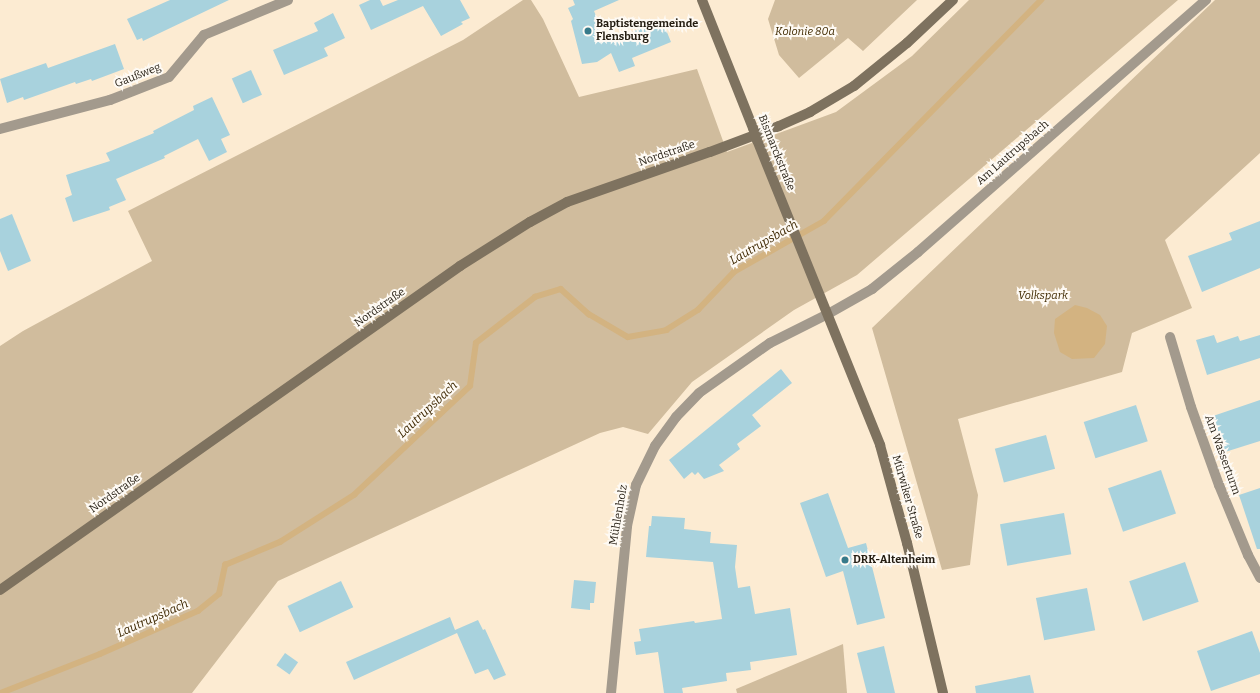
<!DOCTYPE html>
<html>
<head>
<meta charset="utf-8">
<style>
  body { margin:0 }
  #map { position:relative; width:1260px; height:693px; overflow:hidden; background:#fcebd2; font-family:Bitter,serif }
  div>[style] { position:absolute }
  [style*='--x'] { left:calc(var(--x)*1px); top:calc(var(--y)*1px); width:calc(var(--w)*1px); rotate:calc(var(--a)*1deg) }
  .green>* { inset:0; background:#d0bc9d }
  .water>* { inset:0; background:#d3b381 }
  .stream>* { height:5.5px; margin:-2.75px; padding:0 2.75px; transform-origin:2.75px; border-radius:2.75px; background:#d3b381 }
  .building>* { inset:0; background:#a8d2dd; transform-origin:0 0 }
  .minor>* { height:10px; margin:-5px; padding:0 5px; transform-origin:5px; border-radius:5px; background:#a39a8d }
  .tertiary>* { height:10px; margin:-5px; padding:0 5px; transform-origin:5px; border-radius:5px; background:#a39a8d }
  .secondary>* { height:10px; margin:-5px; padding:0 5px; transform-origin:5px; border-radius:5px; background:#7e725f }
  .secondary-bridge>* { height:10px; margin:-5px; padding:0 5px; transform-origin:5px; border-radius:5px; background:#7e725f }
  .dots>* { width:11px; height:11px; translate:-50% -50%; box-sizing:border-box; border:2px solid #fefaf4; border-radius:50% }
  span { translate:-50% -50%; white-space:nowrap; text-align:center; line-height:1.15; -webkit-text-stroke:4px #fefaf4; paint-order:stroke }
  .poi-label { font-size:11px; color:#231c11; font-weight:700 }
  .left { translate:0 -50%; text-align:left }
  .park-label { font-size:11px; color:#402a00; font-style:italic }
  .street-label { font-size:11px; color:#231c11 }
  .water-label { font-size:12px; color:#3d2700; font-style:italic }
</style>
</head>
<body>
<div id="map">
  <div class="green">
    <div style="clip-path:polygon(523px 0,531px 0,543px 19px,579px 97px,697px 69px,727px 152px,836px 112px,912px 56px,969px 0,1178px 0,857px 275px,794px 310px,692px 382px,648px 434px,623px 427px,600px 433px,278px 581px,192px 693px,0 693px,0 346px,23px 331px,152px 261px,128px 211px,463px 40px)"></div>
    <div style="clip-path:polygon(775px 0,917px 0,863px 51px,848px 38px,799px 78px,779px 55px,768px 19px)"></div>
    <div style="clip-path:polygon(1215px 0,1260px 0,1260px 153px,1165px 240px,1192px 308px,1132px 333px,1122px 372px,958px 419px,978px 495px,970px 565px,942px 570px,872px 328px)"></div>
    <div style="clip-path:polygon(843px 644px,847px 693px,737px 693px,736px 689px)"></div>
  </div>
  <div class="water">
    <div style="clip-path:polygon(1075px 305px,1087px 308px,1100px 315px,1107px 326px,1105px 344px,1094px 358px,1072px 359px,1060px 352px,1054px 333px,1055px 319px)"></div>
  </div>
  <div class="stream">
    <div style="--x:1;--y:693;--w:106;--a:-21.5"></div>
    <div style="--x:100;--y:654;--w:107;--a:-23.7"></div>
    <div style="--x:198;--y:611;--w:27;--a:-39"></div>
    <div style="--x:219;--y:594;--w:30;--a:-78"></div>
    <div style="--x:225;--y:565;--w:60;--a:-22.7"></div>
    <div style="--x:280;--y:542;--w:88;--a:-32.4"></div>
    <div style="--x:354;--y:495;--w:159;--a:-43.2"></div>
    <div style="--x:470;--y:386;--w:43;--a:-82.1"></div>
    <div style="--x:476;--y:343;--w:75;--a:-37.9"></div>
    <div style="--x:535;--y:297;--w:27;--a:-17"></div>
    <div style="--x:561;--y:289;--w:38;--a:42"></div>
    <div style="--x:589;--y:314;--w:45;--a:30.5"></div>
    <div style="--x:628;--y:337;--w:39;--a:-10"></div>
    <div style="--x:666;--y:330;--w:38;--a:-32"></div>
    <div style="--x:698;--y:310;--w:52;--a:-46.5"></div>
    <div style="--x:734;--y:272;--w:103;--a:-29.5"></div>
    <div style="--x:824;--y:221;--w:310;--a:-45.5"></div>
  </div>
  <div class="building">
    <div style="clip-path:polygon(170px 0,229px 0,143px 41px,142px 38px,137px 40px,127px 19px)"></div>
    <div style="clip-path:polygon(370px 0,380px 0,383px 6px,398px 0,460px 0,470px 18px,461px 22px,463px 24px,441px 36px,423px 6px,371px 30px,359px 5px)"></div>
    <div style="clip-path:polygon(573px 0,619px 0,594px 11px,607px 42px,662px 20px,671px 42px,632px 58px,635px 66px,619px 72px,611px 53px,597px 62px,582px 64px,571px 21px,573px 19px,568px 8px,575px 5px)"></div>
    <div style="clip-path:polygon(333px 13px,345px 38px,324px 48px,328px 56px,284px 75px,273px 50px,318px 31px,314px 23px)"></div>
    <div style="clip-path:polygon(115px 44px,124px 69px,92px 81px,91px 79px,76px 84px,75px 82px,24px 100px,23px 97px,7px 103px,0 79px,46px 63px,48px 68px)"></div>
    <div style="left:251px;top:70px;width:27px;height:21px;rotate:66deg"></div>
    <div style="clip-path:polygon(212px 97px,230px 135px,221px 139px,227px 152px,209px 161px,198px 139px,164px 156px,165px 158px,116px 179px,126px 200px,109px 207px,110px 210px,73px 222px,65px 198px,72px 195px,66px 175px,110px 161px,106px 153px,154px 133px,153px 131px,194px 110px,193px 106px)"></div>
    <div style="clip-path:polygon(12px 214px,31px 261px,8px 271px,0 251px,0 219px)"></div>
    <div style="clip-path:polygon(1260px 221px,1260px 268px,1202px 292px,1188px 256px,1232px 240px,1229px 233px)"></div>
    <div style="clip-path:polygon(1214px 335px,1217px 343px,1238px 336px,1240px 341px,1260px 335px,1260px 358px,1207px 375px,1196px 340px)"></div>
    <div style="clip-path:polygon(781px 369px,792px 383px,752px 415px,761px 426px,737px 444px,740px 449px,719px 465px,724px 471px,704px 479px,698px 472px,695px 475px,692px 472px,684px 479px,669px 460px)"></div>
    <div style="clip-path:polygon(1260px 400px,1260px 441px,1225px 452px,1213px 416px)"></div>
    <div style="left:1136px;top:405px;width:38px;height:55px;rotate:72deg"></div>
    <div style="left:1046px;top:435px;width:35px;height:53px;rotate:75deg"></div>
    <div style="left:1161px;top:470px;width:46px;height:56px;rotate:71deg"></div>
    <div style="clip-path:polygon(1260px 488px,1260px 549px,1257px 549px,1239px 495px)"></div>
    <div style="clip-path:polygon(828px 493px,848px 548px,866px 543px,885px 618px,857px 625px,843px 571px,826px 577px,800px 503px)"></div>
    <div style="left:1064px;top:513px;width:42px;height:65px;rotate:80deg"></div>
    <div style="clip-path:polygon(652px 516px,685px 518px,684px 529px,711px 532px,710px 543px,737px 545px,735px 567px,738px 588px,750px 586px,755px 614px,790px 608px,797px 655px,750px 662px,751px 670px,726px 673px,727px 681px,682px 688px,683px 693px,664px 693px,658px 652px,636px 655px,634px 642px,641px 641px,639px 629px,694px 621px,695px 623px,722px 619px,713px 562px,646px 557px,649px 526px,651px 526px)"></div>
    <div style="left:1185px;top:562px;width:42px;height:59px;rotate:71deg"></div>
    <div style="clip-path:polygon(574px 580px,596px 582px,594px 603px,590px 603px,590px 610px,571px 608px)"></div>
    <div style="left:341px;top:581px;width:29px;height:59px;rotate:65deg"></div>
    <div style="left:1087px;top:588px;width:43px;height:52px;rotate:79deg"></div>
    <div style="clip-path:polygon(450px 617px,455px 630px,478px 620px,483px 630px,485px 629px,506px 675px,494px 680px,488px 669px,475px 674px,457px 633px,354px 680px,346px 662px)"></div>
    <div style="clip-path:polygon(1252px 631px,1260px 653px,1260px 674px,1211px 691px,1197px 651px)"></div>
    <div style="clip-path:polygon(884px 646px,895px 693px,867px 693px,857px 653px)"></div>
    <div style="left:285px;top:653px;width:16px;height:15px;rotate:35deg"></div>
    <div style="clip-path:polygon(1030px 675px,1034px 693px,976px 693px,975px 686px)"></div>
  </div>
  <div class="minor">
    <div style="--x:0;--y:129;--w:114;--a:-14.8"></div>
    <div style="--x:110;--y:100;--w:63;--a:-21.3"></div>
    <div style="--x:169;--y:77;--w:55;--a:-50.2"></div>
    <div style="--x:204;--y:35;--w:91;--a:-22.6"></div>
    <div style="--x:1170;--y:337;--w:73;--a:73.3"></div>
    <div style="--x:1191;--y:407;--w:83;--a:70.3"></div>
    <div style="--x:1219;--y:485;--w:76;--a:67.5"></div>
    <div style="--x:1248;--y:555;--w:26;--a:62"></div>
    <div style="--x:611;--y:693;--w:168;--a:-84.5"></div>
    <div style="--x:627;--y:526;--w:42;--a:-77.6"></div>
    <div style="--x:636;--y:485;--w:43;--a:-64"></div>
    <div style="--x:655;--y:446;--w:36;--a:-54"></div>
    <div style="--x:676;--y:417;--w:33;--a:-46"></div>
    <div style="--x:699;--y:393;--w:87;--a:-35.2"></div>
    <div style="--x:770;--y:343;--w:65;--a:-26.6"></div>
  </div>
  <div class="tertiary">
    <div style="--x:828;--y:314;--w:51;--a:-29.6"></div>
    <div style="--x:872;--y:289;--w:59;--a:-38.8"></div>
    <div style="--x:918;--y:252;--w:383;--a:-41.2"></div>
  </div>
  <div class="secondary">
    <div style="--x:702;--y:0;--w:138;--a:68.3"></div>
    <div style="--x:757;--y:140;--w:329;--a:68"></div>
    <div style="--x:880;--y:445;--w:102;--a:74.6"></div>
    <div style="--x:907;--y:543;--w:154;--a:76.5"></div>
    <div style="--x:0;--y:590;--w:563;--a:-35.16"></div>
    <div style="--x:460;--y:266;--w:83;--a:-32.2"></div>
    <div style="--x:530;--y:222;--w:42;--a:-28.4"></div>
    <div style="--x:567;--y:202;--w:151;--a:-19.3"></div>
    <div style="--x:710;--y:152;--w:74;--a:-20.6"></div>
    <div style="--x:779;--y:126;--w:34;--a:-24"></div>
    <div style="--x:810;--y:112;--w:51;--a:-30.6"></div>
    <div style="--x:854;--y:86;--w:68;--a:-39.1"></div>
    <div style="--x:907;--y:43;--w:63;--a:-43.1"></div>
  </div>
  <div class="secondary-bridge">
    <div style="--x:753;--y:128;--w:13;--a:72"></div>
  </div>
  <div class="dots">
    <div style="left:588px;top:31px;background:#377a8a"></div>
    <div style="left:845px;top:560px;background:#377a8a"></div>
  </div>
  <div class="poi-label">
    <span class="left" style="left:596px;top:31px">Baptistengemeinde<br>Flensburg</span>
    <span class="left" style="left:853px;top:560px">DRK-Altenheim</span>
  </div>
  <div class="park-label">
    <span style="left:805px;top:32px">Kolonie 80a</span>
    <span style="left:1043px;top:296px">Volkspark</span>
  </div>
  <div class="street-label">
    <span style="left:138px;top:76px;rotate:-22deg">Gaußweg</span>
    <span style="left:776px;top:153px;rotate:68deg">Bismarckstraße</span>
    <span style="left:1013px;top:153px;rotate:-41deg">Am Lautrupsbach</span>
    <span style="left:667px;top:154px;rotate:-19deg">Nordstraße</span>
    <span style="left:380px;top:308px;rotate:-35deg">Nordstraße</span>
    <span style="left:1222px;top:455px;rotate:70deg">Am Wasserturm</span>
    <span style="left:115px;top:494px;rotate:-35deg">Nordstraße</span>
    <span style="left:907px;top:497px;rotate:74deg">Mürwiker Straße</span>
    <span style="left:619px;top:515px;rotate:-80deg">Mühlenholz</span>
  </div>
  <div class="water-label">
    <span style="left:764px;top:243px;rotate:-30deg">Lautrupsbach</span>
    <span style="left:428px;top:410px;rotate:-43deg">Lautrupsbach</span>
    <span style="left:153px;top:619px;rotate:-24deg">Lautrupsbach</span>
  </div>
</div>
</body>
</html>
